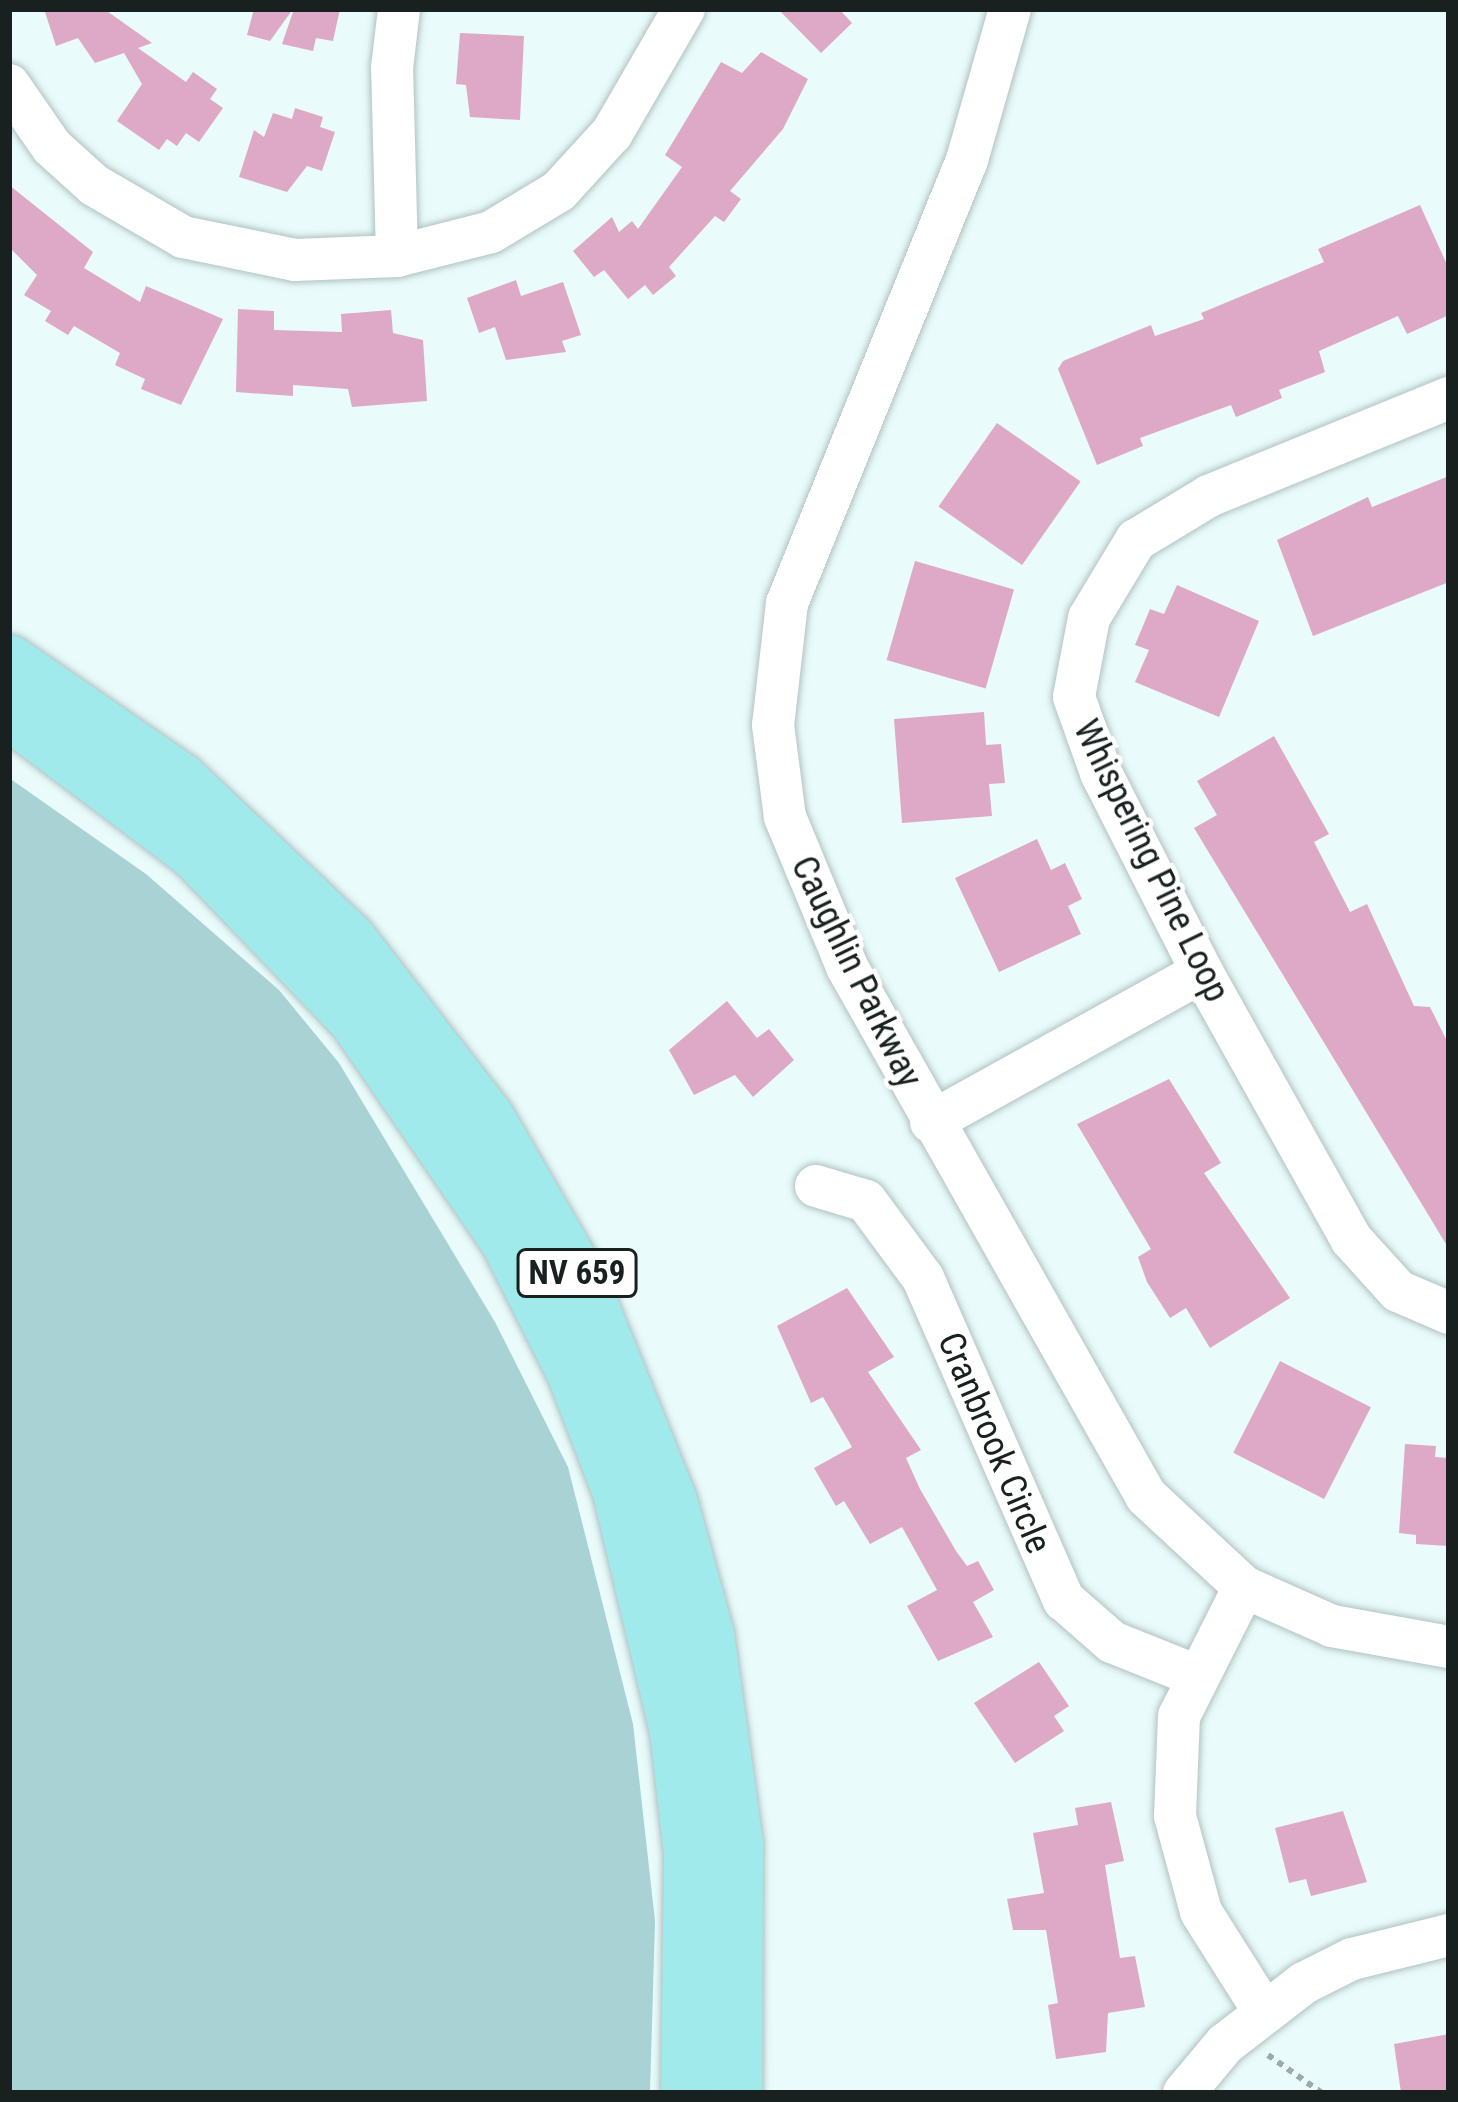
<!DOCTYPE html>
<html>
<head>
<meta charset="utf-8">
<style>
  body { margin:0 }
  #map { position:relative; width:1458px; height:2102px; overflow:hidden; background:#e9fbfb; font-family:"Roboto Condensed",sans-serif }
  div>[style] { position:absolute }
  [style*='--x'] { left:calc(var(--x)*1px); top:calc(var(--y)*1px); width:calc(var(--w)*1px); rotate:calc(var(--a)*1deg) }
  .green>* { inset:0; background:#a8d2d3 }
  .building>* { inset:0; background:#dea9c6; transform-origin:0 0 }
  .path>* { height:6px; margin-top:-3px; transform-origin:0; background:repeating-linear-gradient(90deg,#9caaaa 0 6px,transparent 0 12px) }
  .roads { filter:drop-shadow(0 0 3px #b1c2c2) drop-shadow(0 0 3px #b1c2c2) }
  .minor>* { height:42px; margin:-21px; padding:0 21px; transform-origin:21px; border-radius:21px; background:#fff }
  .major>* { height:54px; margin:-27px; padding:0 27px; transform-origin:27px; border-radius:27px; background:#a0eaec }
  span { translate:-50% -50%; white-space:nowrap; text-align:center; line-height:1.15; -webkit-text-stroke:9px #fff; paint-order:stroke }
  .shield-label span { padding:3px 9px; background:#fff; border:3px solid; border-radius:9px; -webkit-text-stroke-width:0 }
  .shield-label { font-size:33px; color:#192020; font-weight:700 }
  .street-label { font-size:36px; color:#192020 }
  .frame { position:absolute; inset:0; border:12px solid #192020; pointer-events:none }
</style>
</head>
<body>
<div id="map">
  <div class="green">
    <div style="clip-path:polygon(9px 778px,146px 874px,279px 990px,339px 1063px,495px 1322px,568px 1467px,633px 1724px,655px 1921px,650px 2093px,9px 2093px)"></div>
  </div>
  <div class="building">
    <div style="clip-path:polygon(44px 9px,104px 9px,152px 43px,138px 48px,186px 82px,193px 72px,217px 89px,210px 99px,223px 108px,199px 142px,186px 133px,177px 146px,167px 139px,159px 150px,117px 121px,142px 84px,124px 53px,95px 63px,78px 38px,56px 46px)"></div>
    <div style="clip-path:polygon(254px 9px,293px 9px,270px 41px,247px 35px)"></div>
    <div style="clip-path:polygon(294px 9px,340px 9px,333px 41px,316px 38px,313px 51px,282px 44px)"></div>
    <div style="clip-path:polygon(778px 9px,839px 9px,852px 23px,821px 53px)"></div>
    <div style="clip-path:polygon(460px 33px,524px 36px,520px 120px,470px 117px,466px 85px,456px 84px)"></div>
    <div style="clip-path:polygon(761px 52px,808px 79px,783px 129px,730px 191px,741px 199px,724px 222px,715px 216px,669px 267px,676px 276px,653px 295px,645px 285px,628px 299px,604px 270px,594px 277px,573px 251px,612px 217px,619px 232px,632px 221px,638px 229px,682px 167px,665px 155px,721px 62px,742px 73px)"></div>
    <div style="clip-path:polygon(295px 108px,323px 117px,320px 127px,335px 132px,322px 171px,307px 166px,287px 192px,239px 177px,254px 130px,264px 137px,273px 113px,292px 119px)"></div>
    <div style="clip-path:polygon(9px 185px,93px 252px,84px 268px,140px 302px,146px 286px,223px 319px,181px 405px,141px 389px,145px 379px,115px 365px,120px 353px,74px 326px,68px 335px,45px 321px,51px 311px,24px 295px,37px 275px,9px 247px)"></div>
    <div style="clip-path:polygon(1420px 205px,1449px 269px,1449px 315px,1407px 334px,1398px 316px,1319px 351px,1325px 372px,1279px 390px,1282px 398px,1236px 417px,1231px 405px,1140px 438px,1143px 446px,1097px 465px,1058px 369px,1063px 361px,1151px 325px,1155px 336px,1204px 319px,1201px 313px,1324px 262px,1318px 249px)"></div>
    <div style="clip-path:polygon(516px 280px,521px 296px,563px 282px,581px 335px,562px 341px,566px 352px,506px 360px,495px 327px,479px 333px,467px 298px)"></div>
    <div style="clip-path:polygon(238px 309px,274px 311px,274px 330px,342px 332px,341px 314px,391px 310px,393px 333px,423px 340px,427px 401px,352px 407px,348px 389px,293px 385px,293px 396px,236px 392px)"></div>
    <div style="left:997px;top:423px;width:102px;height:102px;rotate:35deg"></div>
    <div style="clip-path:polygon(1449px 476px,1449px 582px,1313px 636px,1277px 540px,1368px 497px,1372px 507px)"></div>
    <div style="left:915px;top:561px;width:103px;height:103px;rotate:16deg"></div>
    <div style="clip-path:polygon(1177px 585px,1259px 621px,1219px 717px,1135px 682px,1149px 650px,1135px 645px,1150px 609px,1164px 614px)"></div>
    <div style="clip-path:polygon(984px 712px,986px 745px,1001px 744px,1005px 783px,989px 784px,992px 816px,902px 823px,894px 719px)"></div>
    <div style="clip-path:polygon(1274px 736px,1329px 834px,1314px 842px,1350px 912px,1367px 904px,1414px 1006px,1430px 1007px,1449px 1045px,1449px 1249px,1194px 828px,1217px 815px,1197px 781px)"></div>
    <div style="clip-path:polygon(1037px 839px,1051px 870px,1065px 863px,1082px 899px,1068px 906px,1081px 934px,999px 972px,955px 878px)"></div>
    <div style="clip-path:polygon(727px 1001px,757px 1038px,769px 1029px,794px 1060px,753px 1097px,735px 1075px,694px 1095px,669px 1050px)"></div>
    <div style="clip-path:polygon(1169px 1079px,1221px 1163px,1204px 1173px,1290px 1298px,1210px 1348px,1186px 1308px,1170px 1318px,1147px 1282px,1138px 1257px,1151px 1249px,1077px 1124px)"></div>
    <div style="clip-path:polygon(847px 1288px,894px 1357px,868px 1372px,921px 1450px,906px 1458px,920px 1489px,956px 1551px,967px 1566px,978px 1561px,994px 1590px,973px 1602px,993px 1637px,938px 1661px,907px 1606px,937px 1590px,902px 1527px,870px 1544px,844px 1501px,836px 1506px,814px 1468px,852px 1447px,823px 1397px,811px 1403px,777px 1326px)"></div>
    <div style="left:1280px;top:1361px;width:102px;height:103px;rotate:27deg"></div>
    <div style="clip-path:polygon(1405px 1444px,1436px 1446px,1435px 1457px,1449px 1458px,1449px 1546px,1416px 1544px,1416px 1535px,1399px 1533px)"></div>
    <div style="clip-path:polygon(1039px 1662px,1069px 1706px,1054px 1716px,1064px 1731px,1015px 1763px,974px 1703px)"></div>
    <div style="clip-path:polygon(1111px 1802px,1124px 1861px,1105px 1865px,1110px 1897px,1120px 1958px,1135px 1956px,1145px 2007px,1108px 2013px,1106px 2052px,1056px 2059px,1048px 2005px,1058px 2003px,1046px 1930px,1013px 1930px,1007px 1899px,1044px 1893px,1033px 1833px,1078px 1825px,1075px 1808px)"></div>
    <div style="clip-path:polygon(1343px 1811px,1367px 1882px,1311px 1896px,1306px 1879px,1289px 1883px,1275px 1828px)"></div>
    <div style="clip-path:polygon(1449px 2034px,1449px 2090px,1401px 2093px,1394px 2044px)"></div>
  </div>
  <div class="path">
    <div style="--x:1268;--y:2055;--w:66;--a:35.1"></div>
  </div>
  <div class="roads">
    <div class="minor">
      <div style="--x:1010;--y:9;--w:157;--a:105.9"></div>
      <div style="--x:967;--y:160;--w:478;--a:112.1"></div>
      <div style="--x:787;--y:603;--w:123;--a:96.5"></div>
      <div style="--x:773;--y:725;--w:93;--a:82.6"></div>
      <div style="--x:785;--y:817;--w:162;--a:67.5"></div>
      <div style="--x:847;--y:967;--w:608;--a:60.52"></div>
      <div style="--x:1146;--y:1496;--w:134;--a:42.9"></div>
      <div style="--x:1244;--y:1587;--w:96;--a:23.9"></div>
      <div style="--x:1332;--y:1626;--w:119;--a:10.2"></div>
      <div style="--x:9;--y:85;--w:75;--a:55.3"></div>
      <div style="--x:52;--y:147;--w:57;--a:42.1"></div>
      <div style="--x:94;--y:185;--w:103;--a:30.3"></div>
      <div style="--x:183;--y:237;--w:114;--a:11.6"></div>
      <div style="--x:295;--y:260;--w:102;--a:-2.2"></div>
      <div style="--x:397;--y:256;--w:97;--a:-14.3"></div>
      <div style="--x:491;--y:232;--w:79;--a:-31.1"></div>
      <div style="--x:559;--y:191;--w:79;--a:-47.6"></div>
      <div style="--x:612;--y:133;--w:143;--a:-59.9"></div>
      <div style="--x:397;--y:256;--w:188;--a:-91.5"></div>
      <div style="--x:392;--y:68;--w:59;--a:-83.2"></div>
      <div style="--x:1449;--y:398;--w:259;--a:157.8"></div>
      <div style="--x:1209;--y:496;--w:85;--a:148.9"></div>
      <div style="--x:1136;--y:540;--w:91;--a:121.1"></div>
      <div style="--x:1089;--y:618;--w:80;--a:100.8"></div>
      <div style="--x:1074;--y:697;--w:81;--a:70.4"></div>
      <div style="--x:1101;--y:773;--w:223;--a:63.1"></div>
      <div style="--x:1202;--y:972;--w:306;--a:60.8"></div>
      <div style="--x:1351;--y:1239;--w:70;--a:47.9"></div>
      <div style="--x:1398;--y:1291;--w:56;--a:23.3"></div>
      <div style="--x:931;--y:1122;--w:310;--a:-29"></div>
      <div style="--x:816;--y:1186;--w:52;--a:16.7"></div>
      <div style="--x:866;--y:1201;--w:96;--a:53.5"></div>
      <div style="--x:923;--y:1278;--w:352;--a:66.4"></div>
      <div style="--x:1064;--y:1600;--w:64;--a:41.2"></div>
      <div style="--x:1112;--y:1642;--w:92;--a:21.8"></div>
      <div style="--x:1244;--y:1587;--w:144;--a:116.7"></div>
      <div style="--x:1179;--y:1716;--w:100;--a:92.3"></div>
      <div style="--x:1175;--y:1816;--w:99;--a:74.8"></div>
      <div style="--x:1201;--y:1912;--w:116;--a:57.7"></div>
      <div style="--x:1184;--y:2093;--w:64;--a:-50.1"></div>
      <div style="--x:1225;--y:2044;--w:100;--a:-37.7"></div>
      <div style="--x:1304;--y:1983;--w:54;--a:-26.6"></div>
      <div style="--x:1352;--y:1959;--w:100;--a:-13.9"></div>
    </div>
    <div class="major">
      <div style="--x:9;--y:662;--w:208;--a:34.6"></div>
      <div style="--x:180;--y:780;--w:234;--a:43.4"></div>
      <div style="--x:350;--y:941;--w:224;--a:52.3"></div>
      <div style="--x:487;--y:1118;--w:188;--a:60"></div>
      <div style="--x:581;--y:1281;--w:237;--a:68"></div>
      <div style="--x:670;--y:1501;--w:139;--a:74.6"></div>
      <div style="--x:707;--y:1635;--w:212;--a:82.1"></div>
      <div style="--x:736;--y:1845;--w:248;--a:90.2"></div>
      <div style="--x:9;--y:712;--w:233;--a:37"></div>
      <div style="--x:195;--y:852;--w:231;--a:46.1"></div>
      <div style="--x:355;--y:1018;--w:268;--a:55.5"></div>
      <div style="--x:507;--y:1239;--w:149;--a:63.3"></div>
      <div style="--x:574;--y:1372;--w:129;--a:69"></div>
      <div style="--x:620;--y:1492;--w:246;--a:76.6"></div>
      <div style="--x:677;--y:1731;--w:123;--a:83.5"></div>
      <div style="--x:691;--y:1853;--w:240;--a:90.7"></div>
    </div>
  </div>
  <div class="shield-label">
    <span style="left:577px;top:1273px">NV 659</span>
  </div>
  <div class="street-label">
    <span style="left:1151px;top:861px;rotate:64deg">Whispering Pine Loop</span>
    <span style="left:856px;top:972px;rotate:64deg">Caughlin Parkway</span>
    <span style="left:994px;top:1443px;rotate:67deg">Cranbrook Circle</span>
  </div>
  <div class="frame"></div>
</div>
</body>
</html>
